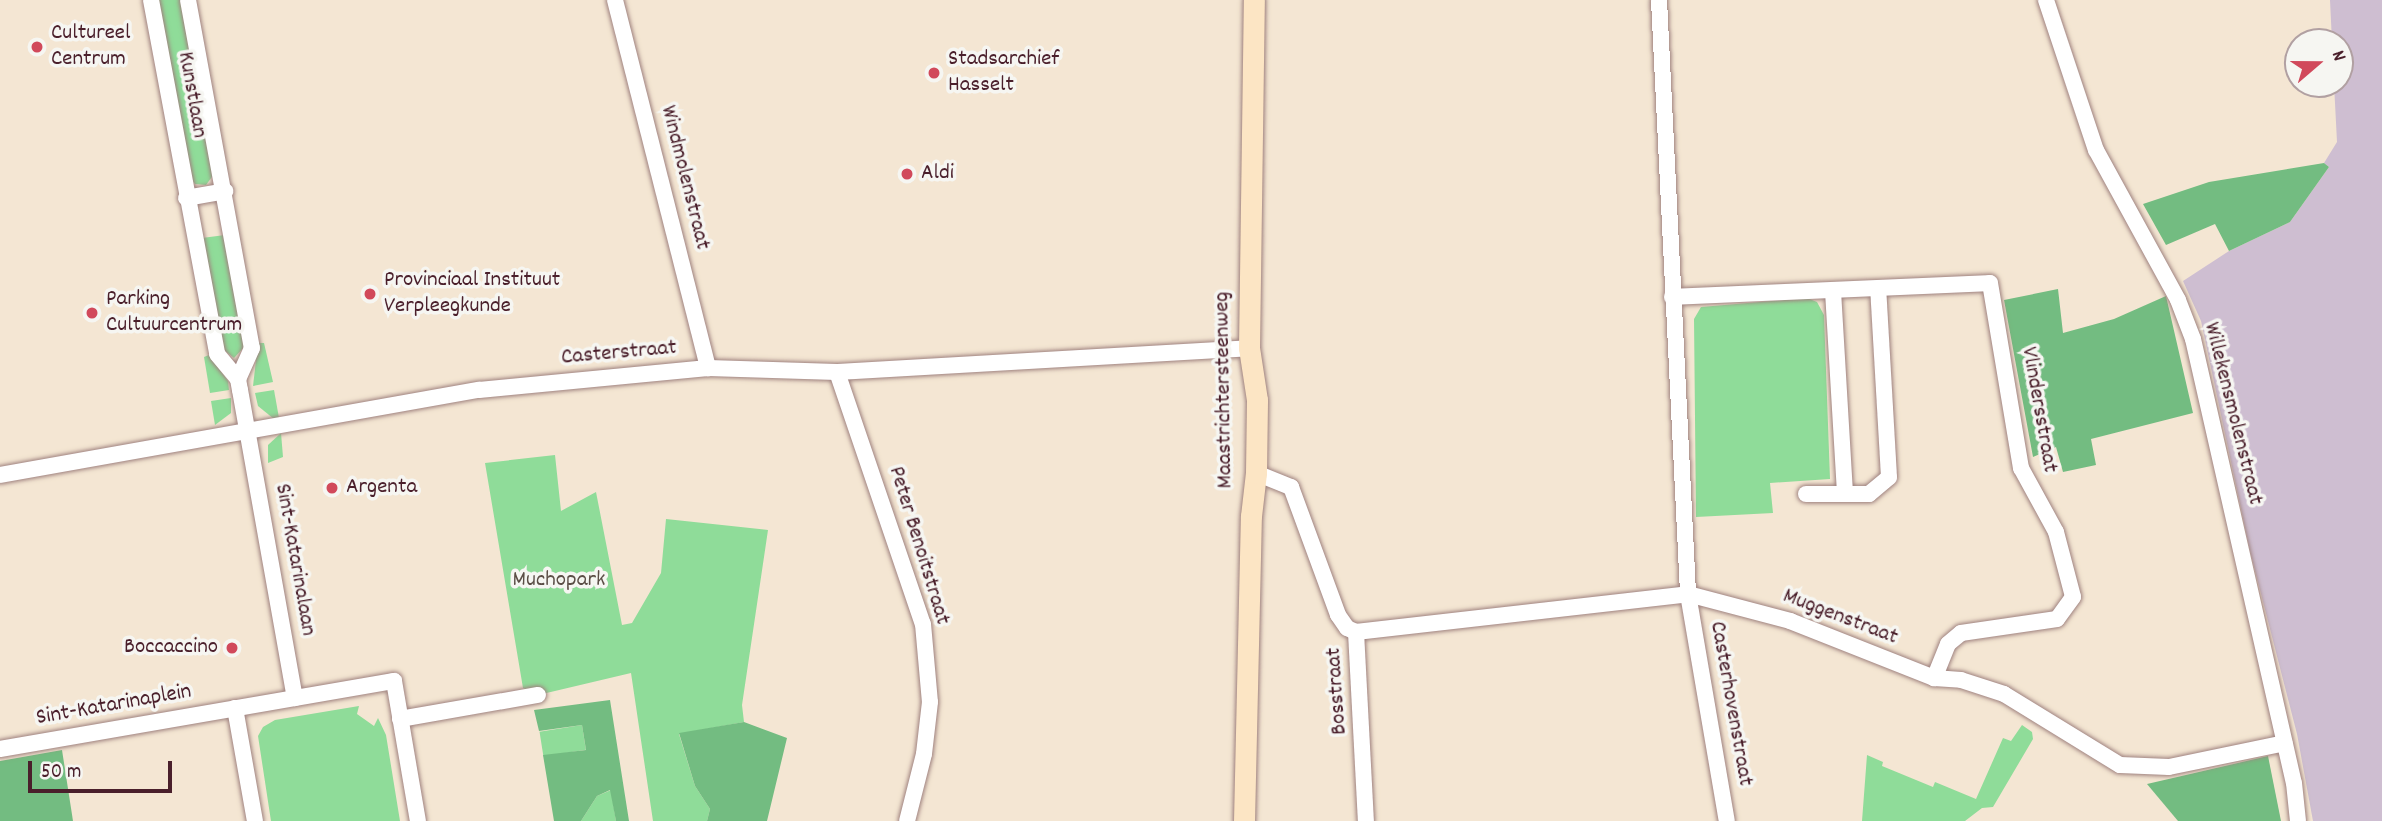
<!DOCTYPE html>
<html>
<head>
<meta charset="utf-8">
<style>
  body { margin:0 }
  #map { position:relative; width:2382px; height:821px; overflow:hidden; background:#f4e6d3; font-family:Dekko,sans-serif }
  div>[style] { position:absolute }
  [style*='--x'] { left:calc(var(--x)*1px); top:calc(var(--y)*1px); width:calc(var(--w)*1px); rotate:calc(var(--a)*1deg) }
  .industrial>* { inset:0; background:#cebed1 }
  .green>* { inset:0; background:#8fdc99; transform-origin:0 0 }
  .forest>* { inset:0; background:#73bc81 }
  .roads { filter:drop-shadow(0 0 2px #9f827f) drop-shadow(0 0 2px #9f827f) }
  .street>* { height:16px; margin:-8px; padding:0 8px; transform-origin:8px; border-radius:8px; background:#fff }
  .secondary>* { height:21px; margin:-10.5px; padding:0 10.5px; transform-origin:10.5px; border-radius:10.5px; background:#fce5c4 }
  .dots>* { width:19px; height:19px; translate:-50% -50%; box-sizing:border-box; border:4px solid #f6f6f2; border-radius:50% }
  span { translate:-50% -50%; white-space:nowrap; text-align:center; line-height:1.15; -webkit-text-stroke:7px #f6f6f2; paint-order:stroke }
  .poi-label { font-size:23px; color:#4a1f2b }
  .left { translate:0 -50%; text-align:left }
  .right { translate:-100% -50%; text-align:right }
  .street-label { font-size:23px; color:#4a1f2b }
  .park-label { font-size:23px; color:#5b4e46 }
  .north { position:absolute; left:2284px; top:28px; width:70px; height:70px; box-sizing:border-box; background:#f6f6f2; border:2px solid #b1a0a2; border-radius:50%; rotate:70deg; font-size:19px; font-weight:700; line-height:28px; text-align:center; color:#4a1f2b }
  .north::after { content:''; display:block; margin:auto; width:24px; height:32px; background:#d1495b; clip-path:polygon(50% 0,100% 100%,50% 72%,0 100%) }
  .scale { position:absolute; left:28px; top:761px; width:144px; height:32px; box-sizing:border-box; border:4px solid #4a1f2b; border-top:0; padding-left:9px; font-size:21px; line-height:24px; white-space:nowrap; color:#4a1f2b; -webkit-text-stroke:5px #f6f6f2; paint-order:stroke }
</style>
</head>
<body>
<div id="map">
  <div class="industrial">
    <div style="clip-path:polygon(2330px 0,2382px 0,2382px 821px,2313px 821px,2297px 734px,2250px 551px,2201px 321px,2183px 281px,2229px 251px,2290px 222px,2329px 167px,2324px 163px,2337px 142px,2334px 84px,2340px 84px,2340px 42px,2332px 42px)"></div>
  </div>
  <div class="green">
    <div style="clip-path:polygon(157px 0,182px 0,214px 174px,206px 185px,195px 184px,190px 178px)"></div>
    <div style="clip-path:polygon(225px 235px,246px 345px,234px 358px,224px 350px,202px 238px)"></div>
    <div style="clip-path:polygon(1807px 298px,1817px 302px,1824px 315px,1830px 479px,1770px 483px,1773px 513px,1696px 517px,1694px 319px,1701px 307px)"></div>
    <div style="clip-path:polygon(258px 343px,264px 343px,273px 382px,253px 386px)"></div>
    <div style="clip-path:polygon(209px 355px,228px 381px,229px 390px,210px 393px,204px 357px)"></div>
    <div style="clip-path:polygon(274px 390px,279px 418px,274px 419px,258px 406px,255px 393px)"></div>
    <div style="clip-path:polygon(231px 398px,231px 413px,215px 425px,211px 401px)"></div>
    <div style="clip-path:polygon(281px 433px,283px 457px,268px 463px,268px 445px)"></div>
    <div style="clip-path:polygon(555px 455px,561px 511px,596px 492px,622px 625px,632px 623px,661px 573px,666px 519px,768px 530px,742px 705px,744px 722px,679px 734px,695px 786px,710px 809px,707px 821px,653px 821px,631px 673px,538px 695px,523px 688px,485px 463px)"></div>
    <div style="clip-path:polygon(359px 706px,357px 714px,374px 726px,378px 718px,386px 735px,400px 821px,271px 821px,258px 736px,263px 727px,275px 720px)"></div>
    <div style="left:582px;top:725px;width:25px;height:43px;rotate:81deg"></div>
    <div style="clip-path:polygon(2022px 725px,2032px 732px,2033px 739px,1993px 807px,1982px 808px,1965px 821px,1862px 821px,1867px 755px,1883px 762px,1882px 766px,1933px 787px,1935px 782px,1976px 799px,2003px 738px,2011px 741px)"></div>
    <div style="clip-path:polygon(611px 790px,616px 821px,581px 821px,597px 796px)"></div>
  </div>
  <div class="forest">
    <div style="clip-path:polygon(2324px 163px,2329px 167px,2290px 222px,2229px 251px,2215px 224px,2166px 245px,2143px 204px,2209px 182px)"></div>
    <div style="clip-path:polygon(2058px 289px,2063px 333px,2114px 319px,2166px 296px,2193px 413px,2091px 439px,2096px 465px,2063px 472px,2056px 447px,2033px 457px,2004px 300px)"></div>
    <div style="clip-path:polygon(610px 700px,629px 821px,616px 821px,610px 790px,597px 796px,581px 821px,554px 821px,543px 755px,586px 750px,582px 725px,539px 731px,534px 710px)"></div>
    <div style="clip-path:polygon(744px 722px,787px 738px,767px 821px,707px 821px,710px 809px,695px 786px,679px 733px)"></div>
    <div style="clip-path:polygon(62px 750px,73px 821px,0 821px,0 761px)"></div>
    <div style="clip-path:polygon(2268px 756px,2281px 821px,2178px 821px,2147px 784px)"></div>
  </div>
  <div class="roads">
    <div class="street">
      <div style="--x:151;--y:0;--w:360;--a:79.4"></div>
      <div style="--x:217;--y:354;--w:33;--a:50"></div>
      <div style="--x:238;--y:379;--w:11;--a:80"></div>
      <div style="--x:240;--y:390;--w:313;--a:79.9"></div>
      <div style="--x:188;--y:0;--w:354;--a:79.6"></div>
      <div style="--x:252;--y:348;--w:34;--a:114"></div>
      <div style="--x:615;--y:0;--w:380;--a:75.8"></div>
      <div style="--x:1659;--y:0;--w:595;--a:87.2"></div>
      <div style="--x:1688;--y:594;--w:230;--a:80.3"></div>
      <div style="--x:2046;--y:0;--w:158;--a:71.6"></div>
      <div style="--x:2096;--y:150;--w:171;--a:61.3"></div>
      <div style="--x:2178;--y:300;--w:42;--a:69"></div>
      <div style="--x:2193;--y:339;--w:455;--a:77.2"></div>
      <div style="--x:2294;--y:783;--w:38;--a:84"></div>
      <div style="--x:186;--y:198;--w:40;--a:-10"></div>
      <div style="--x:1833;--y:291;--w:203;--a:86.6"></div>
      <div style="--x:1672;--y:297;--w:318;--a:-2.5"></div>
      <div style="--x:1990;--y:283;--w:188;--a:80.5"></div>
      <div style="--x:2021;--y:468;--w:73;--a:61.3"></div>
      <div style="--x:2056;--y:532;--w:67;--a:75.3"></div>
      <div style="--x:2073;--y:597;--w:27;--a:126"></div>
      <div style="--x:2057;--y:619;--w:97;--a:171.7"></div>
      <div style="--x:1961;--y:633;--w:17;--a:140"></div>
      <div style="--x:1948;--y:644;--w:37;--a:112"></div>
      <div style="--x:837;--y:372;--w:266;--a:71.2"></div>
      <div style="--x:923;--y:624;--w:78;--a:84.9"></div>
      <div style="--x:930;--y:702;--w:52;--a:96.6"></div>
      <div style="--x:924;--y:754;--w:69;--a:104.2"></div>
      <div style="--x:1256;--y:473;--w:38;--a:22"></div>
      <div style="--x:1291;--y:487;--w:136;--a:69.8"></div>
      <div style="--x:1338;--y:615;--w:16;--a:55"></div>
      <div style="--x:1347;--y:628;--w:10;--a:24"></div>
      <div style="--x:1356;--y:632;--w:334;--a:-6.5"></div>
      <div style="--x:1688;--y:594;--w:106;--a:14.8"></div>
      <div style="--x:1790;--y:621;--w:155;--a:21.6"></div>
      <div style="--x:1934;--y:678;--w:27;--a:4"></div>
      <div style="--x:1961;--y:680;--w:45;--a:18"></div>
      <div style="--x:2004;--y:694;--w:136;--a:31.5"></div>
      <div style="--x:2120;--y:765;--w:49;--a:2.3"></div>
      <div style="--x:2169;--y:767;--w:118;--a:-11.7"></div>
      <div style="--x:0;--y:475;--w:486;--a:-10.1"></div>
      <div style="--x:479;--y:390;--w:230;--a:-5.5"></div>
      <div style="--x:708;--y:368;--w:129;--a:1.8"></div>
      <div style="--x:837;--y:372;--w:413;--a:-3.3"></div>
      <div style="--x:1806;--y:494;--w:63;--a:0"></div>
      <div style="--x:1869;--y:494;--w:26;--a:-40"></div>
      <div style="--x:1889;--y:477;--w:188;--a:-93.3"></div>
      <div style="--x:1356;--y:632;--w:189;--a:87"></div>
      <div style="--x:235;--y:708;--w:115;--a:80"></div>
      <div style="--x:400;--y:719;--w:140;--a:-9.9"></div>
      <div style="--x:0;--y:749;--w:400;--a:-9.8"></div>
      <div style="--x:394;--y:681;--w:142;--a:80.3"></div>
    </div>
    <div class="secondary">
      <div style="--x:1244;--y:821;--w:305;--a:-88.7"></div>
      <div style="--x:1251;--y:516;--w:43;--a:-83.4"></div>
      <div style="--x:1256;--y:473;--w:73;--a:-89.2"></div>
      <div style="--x:1257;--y:400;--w:53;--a:-98.7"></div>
      <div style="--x:1249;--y:348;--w:348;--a:-89.2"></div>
    </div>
  </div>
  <div class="dots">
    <div style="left:37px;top:47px;background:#d1495b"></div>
    <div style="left:934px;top:73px;background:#d1495b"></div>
    <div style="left:907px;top:174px;background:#d1495b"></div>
    <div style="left:370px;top:294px;background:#d1495b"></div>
    <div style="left:92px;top:313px;background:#d1495b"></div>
    <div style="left:332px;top:488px;background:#d1495b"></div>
    <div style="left:232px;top:648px;background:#d1495b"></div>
  </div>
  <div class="poi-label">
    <span class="left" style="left:51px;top:47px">Cultureel<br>Centrum</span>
    <span class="left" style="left:948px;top:73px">Stadsarchief<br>Hasselt</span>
    <span class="left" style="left:921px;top:174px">Aldi</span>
    <span class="left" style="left:384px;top:294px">Provinciaal Instituut<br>Verpleegkunde</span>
    <span class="left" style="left:106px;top:313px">Parking<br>Cultuurcentrum</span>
    <span class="left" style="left:346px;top:488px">Argenta</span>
    <span class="right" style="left:218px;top:648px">Boccaccino</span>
  </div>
  <div class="street-label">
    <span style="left:191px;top:95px;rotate:80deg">Kunstlaan</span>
    <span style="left:684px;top:178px;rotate:76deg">Windmolenstraat</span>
    <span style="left:619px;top:354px;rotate:-5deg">Casterstraat</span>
    <span style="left:1225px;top:390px;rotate:-91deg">Maastrichtersteenweg</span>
    <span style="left:2038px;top:410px;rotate:80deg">Vlindersstraat</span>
    <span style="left:2232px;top:414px;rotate:76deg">Willekensmolenstraat</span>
    <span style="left:918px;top:546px;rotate:73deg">Peter Benoitstraat</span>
    <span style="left:294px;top:560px;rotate:80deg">Sint-Katarinalaan</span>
    <span style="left:1840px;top:618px;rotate:21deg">Muggenstraat</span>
    <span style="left:1338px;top:691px;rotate:-94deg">Bosstraat</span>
    <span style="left:1730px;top:704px;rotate:80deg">Casterhovenstraat</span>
    <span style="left:114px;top:706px;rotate:-10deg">Sint-Katarinaplein</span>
  </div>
  <div class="park-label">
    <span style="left:559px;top:581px">Muchopark</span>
  </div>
  <div class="north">N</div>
  <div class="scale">50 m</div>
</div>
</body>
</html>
